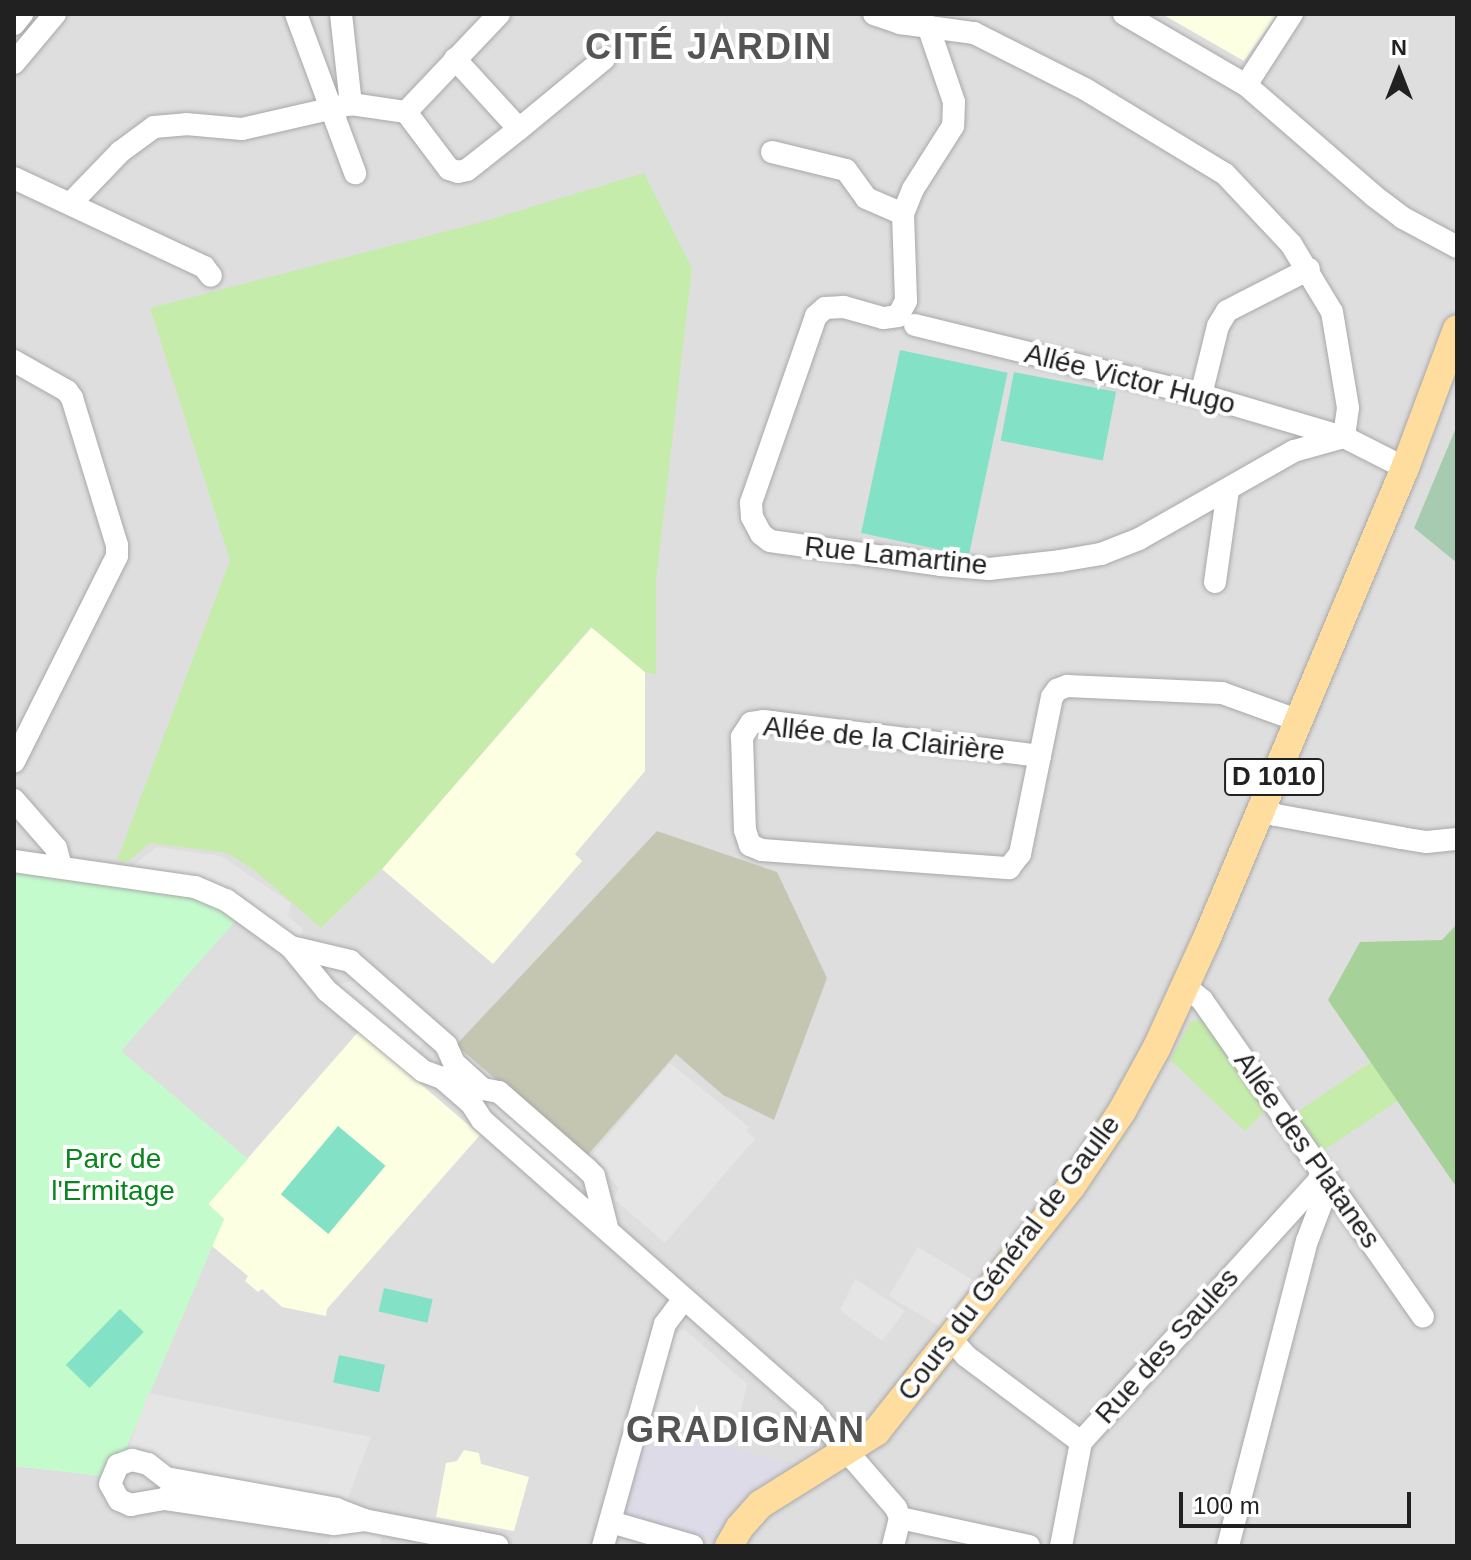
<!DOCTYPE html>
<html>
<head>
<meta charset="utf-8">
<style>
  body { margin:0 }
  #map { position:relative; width:1471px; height:1560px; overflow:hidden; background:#f1efe7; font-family:Arial,sans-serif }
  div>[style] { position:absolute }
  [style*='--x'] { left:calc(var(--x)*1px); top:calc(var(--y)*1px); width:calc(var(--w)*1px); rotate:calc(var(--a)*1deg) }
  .residential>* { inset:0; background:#dfdede }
  .education>* { inset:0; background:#fdffe2 }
  .construction>* { inset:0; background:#c5c6b2 }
  .grass>* { inset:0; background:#c6ecac; transform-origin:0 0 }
  .forest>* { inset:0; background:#a6d29a }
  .cemetery>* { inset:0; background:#a7cbb0 }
  .park>* { inset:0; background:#c4fbcd }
  .pitch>* { inset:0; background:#83e2c5; transform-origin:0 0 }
  .parking>* { inset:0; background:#e5e5e5; transform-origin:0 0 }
  .plaza>* { inset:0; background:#dcdbe7 }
  .roads { filter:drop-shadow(0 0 2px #a8a8a8) drop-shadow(0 0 2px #a8a8a8) }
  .minor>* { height:22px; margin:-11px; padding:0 11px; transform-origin:11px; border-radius:11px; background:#fff }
  .major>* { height:28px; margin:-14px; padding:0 14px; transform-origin:14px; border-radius:14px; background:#ffdd9e }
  span { translate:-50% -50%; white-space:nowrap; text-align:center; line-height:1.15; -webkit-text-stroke:8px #fff; paint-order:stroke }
  .shield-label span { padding:2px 6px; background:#fff; border:2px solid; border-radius:6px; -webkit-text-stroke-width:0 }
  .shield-label { font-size:26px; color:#212121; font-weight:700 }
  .street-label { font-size:28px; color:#212121 }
  .park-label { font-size:28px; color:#08851d }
  .district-label { font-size:36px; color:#545454; font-weight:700; letter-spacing:2px }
  .frame { position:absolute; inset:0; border:16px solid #212121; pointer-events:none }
  .north { position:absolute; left:1359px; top:32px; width:80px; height:80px; -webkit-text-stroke:6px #fff; paint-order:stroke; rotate:0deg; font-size:22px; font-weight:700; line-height:32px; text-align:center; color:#212121 }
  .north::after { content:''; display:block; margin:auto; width:28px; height:36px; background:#212121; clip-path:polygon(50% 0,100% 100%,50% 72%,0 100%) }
  .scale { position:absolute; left:1179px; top:1492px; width:232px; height:36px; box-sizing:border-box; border:4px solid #212121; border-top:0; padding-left:10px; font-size:24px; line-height:28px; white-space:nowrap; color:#212121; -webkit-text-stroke:6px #fff; paint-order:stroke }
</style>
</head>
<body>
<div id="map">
  <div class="residential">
    <div style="clip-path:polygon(14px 14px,1457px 14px,1457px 425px,1414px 528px,1457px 563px,1457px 1546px,14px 1546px,14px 1466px,114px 1477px,219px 1229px,121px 1051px,242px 912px,14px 861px)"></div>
  </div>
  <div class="education">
    <div style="clip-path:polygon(1162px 14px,1277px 14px,1244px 61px)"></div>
    <div style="clip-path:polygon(592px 627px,645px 672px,645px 771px,575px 854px,582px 861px,493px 964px,382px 869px)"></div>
    <div style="clip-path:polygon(359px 1031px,480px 1135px,327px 1309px,326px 1316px,282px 1307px,262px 1289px,258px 1292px,245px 1281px,248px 1276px,212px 1246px,224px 1219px,208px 1204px)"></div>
    <div style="clip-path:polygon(464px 1450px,479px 1453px,481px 1464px,529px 1477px,514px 1531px,436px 1517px,446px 1463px,457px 1461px)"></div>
  </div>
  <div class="construction">
    <div style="clip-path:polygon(657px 831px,777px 872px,827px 978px,774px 1120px,723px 1095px,676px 1054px,586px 1157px,456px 1045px)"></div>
  </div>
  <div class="grass">
    <div style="clip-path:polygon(644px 173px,692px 268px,656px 582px,656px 675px,645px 672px,591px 627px,382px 869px,321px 928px,253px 869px,227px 853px,150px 843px,127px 862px,117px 860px,230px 560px,150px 308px,478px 223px)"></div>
    <div style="clip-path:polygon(1203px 1020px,1266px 1110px,1245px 1131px,1170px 1060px,1191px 1021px)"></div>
    <div style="left:1371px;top:1062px;width:47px;height:91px;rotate:56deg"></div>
  </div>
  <div class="forest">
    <div style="clip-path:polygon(1457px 924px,1457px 1188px,1328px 1000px,1360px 942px,1442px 940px)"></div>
  </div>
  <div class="cemetery">
    <div style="clip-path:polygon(1457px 425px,1457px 563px,1414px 528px)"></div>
  </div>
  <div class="park">
    <div style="clip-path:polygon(14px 861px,122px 874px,243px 912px,121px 1051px,248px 1159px,208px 1204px,224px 1219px,114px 1477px,14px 1466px)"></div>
  </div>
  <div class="pitch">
    <div style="left:900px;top:350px;width:110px;height:187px;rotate:12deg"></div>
    <div style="left:1014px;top:372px;width:104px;height:70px;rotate:11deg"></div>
    <div style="left:338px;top:1126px;width:62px;height:89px;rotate:40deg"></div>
    <div style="left:384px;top:1288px;width:50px;height:24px;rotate:13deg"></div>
    <div style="left:120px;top:1309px;width:33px;height:78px;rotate:44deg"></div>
    <div style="left:339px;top:1355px;width:47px;height:28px;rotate:12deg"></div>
  </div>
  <div class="parking">
    <div style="clip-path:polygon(157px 847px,221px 856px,291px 903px,288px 916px,303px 929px,300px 940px,213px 893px,122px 874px)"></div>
    <div style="clip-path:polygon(361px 978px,435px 1042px,422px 1044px,418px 1052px,407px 1054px,329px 987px)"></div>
    <div style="clip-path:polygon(670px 1063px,749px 1127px,746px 1131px,755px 1139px,665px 1243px,614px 1199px,618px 1188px,593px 1154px)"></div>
    <div style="clip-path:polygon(522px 1117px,586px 1172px,560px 1181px,496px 1123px)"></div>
    <div style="left:918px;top:1247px;width:64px;height:57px;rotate:31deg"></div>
    <div style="clip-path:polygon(855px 1279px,905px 1311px,882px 1341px,840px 1310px)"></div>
    <div style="clip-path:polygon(684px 1329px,747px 1384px,735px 1437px,655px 1414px,675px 1334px)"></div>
    <div style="clip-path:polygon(148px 1393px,371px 1437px,343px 1511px,124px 1462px)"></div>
    <div style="clip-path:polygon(334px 1524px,384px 1524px,380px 1546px,328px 1546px)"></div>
  </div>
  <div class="plaza">
    <div style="clip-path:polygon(645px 1424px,803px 1467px,723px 1542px,621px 1514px)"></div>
  </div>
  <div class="roads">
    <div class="minor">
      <div style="--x:296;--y:14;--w:170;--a:69.6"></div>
      <div style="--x:341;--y:14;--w:91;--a:83.7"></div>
      <div style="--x:874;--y:14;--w:28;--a:19"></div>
      <div style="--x:900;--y:23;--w:75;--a:7.7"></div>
      <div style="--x:974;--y:33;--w:124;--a:26.8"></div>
      <div style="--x:1085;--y:89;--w:164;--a:31.3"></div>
      <div style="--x:1225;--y:174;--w:96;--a:46.7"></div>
      <div style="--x:1291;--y:244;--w:79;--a:58.9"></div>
      <div style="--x:1332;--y:312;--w:97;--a:80.5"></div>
      <div style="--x:1348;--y:408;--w:29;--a:98"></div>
      <div style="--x:1344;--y:437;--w:68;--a:26.9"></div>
      <div style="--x:1124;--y:14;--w:141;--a:30.2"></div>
      <div style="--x:1246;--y:85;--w:169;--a:40.9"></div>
      <div style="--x:1374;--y:196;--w:36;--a:37"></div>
      <div style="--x:1403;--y:218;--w:61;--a:28.2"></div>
      <div style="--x:14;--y:24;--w:13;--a:-51"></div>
      <div style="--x:928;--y:26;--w:80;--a:71.1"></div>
      <div style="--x:954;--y:102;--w:24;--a:92"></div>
      <div style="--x:953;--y:126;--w:75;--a:122.4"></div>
      <div style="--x:913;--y:189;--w:27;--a:112"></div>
      <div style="--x:903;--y:214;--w:87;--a:88"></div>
      <div style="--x:906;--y:301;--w:17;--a:118"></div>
      <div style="--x:898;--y:316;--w:15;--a:172"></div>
      <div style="--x:883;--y:318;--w:41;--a:-164.2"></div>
      <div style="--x:844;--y:307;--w:19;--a:177"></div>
      <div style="--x:825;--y:308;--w:12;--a:138"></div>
      <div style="--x:816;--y:316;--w:198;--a:109.2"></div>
      <div style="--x:751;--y:503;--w:14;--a:86"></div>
      <div style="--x:752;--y:517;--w:19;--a:62"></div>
      <div style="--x:761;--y:534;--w:11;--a:38"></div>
      <div style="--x:770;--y:541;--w:172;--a:8"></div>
      <div style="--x:940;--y:565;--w:49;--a:4.7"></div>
      <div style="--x:989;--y:569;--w:71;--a:-6.4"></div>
      <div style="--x:1060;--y:561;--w:42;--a:-9.7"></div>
      <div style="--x:1101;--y:554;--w:41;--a:-21.5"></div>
      <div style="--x:1139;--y:539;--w:178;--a:-29.6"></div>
      <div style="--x:1294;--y:451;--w:52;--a:-15.6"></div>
      <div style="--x:14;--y:63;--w:64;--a:-50.1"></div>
      <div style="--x:1246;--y:85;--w:85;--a:-57.1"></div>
      <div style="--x:406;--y:112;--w:71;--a:53"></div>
      <div style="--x:449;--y:169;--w:9;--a:18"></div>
      <div style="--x:458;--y:172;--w:9;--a:-13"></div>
      <div style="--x:467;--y:170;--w:66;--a:-38.3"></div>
      <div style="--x:519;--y:129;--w:95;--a:-132.4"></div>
      <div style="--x:519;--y:129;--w:110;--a:-39.5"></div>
      <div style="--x:772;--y:152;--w:76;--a:13.7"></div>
      <div style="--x:846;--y:170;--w:34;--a:54"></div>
      <div style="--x:866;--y:198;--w:40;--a:23.4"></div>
      <div style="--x:14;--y:178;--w:210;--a:25.1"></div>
      <div style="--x:204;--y:267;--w:11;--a:52"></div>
      <div style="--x:71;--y:203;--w:71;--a:-46.1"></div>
      <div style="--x:120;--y:152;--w:42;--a:-36.3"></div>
      <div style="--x:154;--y:127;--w:32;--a:-5"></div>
      <div style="--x:186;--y:124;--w:56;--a:5.1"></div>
      <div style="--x:242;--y:129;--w:112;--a:-12.9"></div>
      <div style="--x:351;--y:104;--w:56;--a:8.3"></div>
      <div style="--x:406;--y:112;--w:135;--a:-46.5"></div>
      <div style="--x:915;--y:325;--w:294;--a:13.8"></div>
      <div style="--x:1201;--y:395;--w:148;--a:16.5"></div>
      <div style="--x:14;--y:361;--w:61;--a:29.5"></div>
      <div style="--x:67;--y:391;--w:9;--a:54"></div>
      <div style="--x:72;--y:398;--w:154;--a:73"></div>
      <div style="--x:117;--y:545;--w:11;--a:90"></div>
      <div style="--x:117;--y:556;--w:230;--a:116.6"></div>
      <div style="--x:1201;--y:395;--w:71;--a:-76.2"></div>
      <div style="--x:1218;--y:326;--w:17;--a:-59"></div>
      <div style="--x:1227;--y:311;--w:92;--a:-27.1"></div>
      <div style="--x:1215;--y:582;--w:94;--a:-82"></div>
      <div style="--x:1040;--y:756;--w:279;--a:-172.8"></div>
      <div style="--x:763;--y:721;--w:12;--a:171"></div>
      <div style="--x:751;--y:723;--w:17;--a:123"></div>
      <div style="--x:742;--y:737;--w:93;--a:88.2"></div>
      <div style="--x:745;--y:830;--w:16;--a:72"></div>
      <div style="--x:750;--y:845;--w:13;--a:23"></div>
      <div style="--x:762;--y:850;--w:248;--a:4.2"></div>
      <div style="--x:1009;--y:868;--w:18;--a:-52"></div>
      <div style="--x:1020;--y:854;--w:160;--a:-78.5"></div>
      <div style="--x:1052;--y:697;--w:9;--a:-54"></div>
      <div style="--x:1057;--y:690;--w:11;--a:-22"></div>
      <div style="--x:1067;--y:686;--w:155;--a:2.6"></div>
      <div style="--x:1222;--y:693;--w:80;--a:19.8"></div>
      <div style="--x:14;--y:800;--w:64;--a:48.8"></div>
      <div style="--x:56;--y:848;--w:20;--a:75"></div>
      <div style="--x:1261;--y:807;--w:17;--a:28"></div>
      <div style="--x:1276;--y:815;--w:127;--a:10.4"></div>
      <div style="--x:1401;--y:838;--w:26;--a:9"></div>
      <div style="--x:1427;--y:842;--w:30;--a:-6"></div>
      <div style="--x:14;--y:861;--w:183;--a:8.2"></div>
      <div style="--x:195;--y:887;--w:34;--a:23"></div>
      <div style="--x:226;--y:900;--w:80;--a:35.9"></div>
      <div style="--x:291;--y:947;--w:61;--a:13.3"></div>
      <div style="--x:350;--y:961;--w:128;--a:41.2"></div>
      <div style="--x:446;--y:1045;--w:20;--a:66"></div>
      <div style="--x:454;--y:1063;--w:39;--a:42"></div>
      <div style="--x:483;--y:1089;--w:16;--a:11"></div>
      <div style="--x:499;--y:1092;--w:117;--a:41.2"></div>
      <div style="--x:587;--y:1169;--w:10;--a:45"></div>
      <div style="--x:594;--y:1176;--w:53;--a:75.7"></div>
      <div style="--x:291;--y:947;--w:57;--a:50.7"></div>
      <div style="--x:327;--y:991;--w:125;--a:39.8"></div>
      <div style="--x:423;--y:1071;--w:20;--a:20"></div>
      <div style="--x:442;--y:1078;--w:38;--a:41"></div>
      <div style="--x:471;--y:1103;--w:20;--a:57"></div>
      <div style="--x:482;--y:1120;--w:440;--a:41.4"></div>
      <div style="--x:812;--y:1411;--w:128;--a:49.1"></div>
      <div style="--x:896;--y:1508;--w:11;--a:68"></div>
      <div style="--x:1186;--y:987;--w:21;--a:39"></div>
      <div style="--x:1202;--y:1000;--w:386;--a:55.1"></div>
      <div style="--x:950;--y:1338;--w:24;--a:48"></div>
      <div style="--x:966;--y:1356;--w:144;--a:36.8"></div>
      <div style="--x:132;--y:1460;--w:16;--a:14"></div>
      <div style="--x:148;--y:1464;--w:23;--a:38"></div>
      <div style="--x:166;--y:1478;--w:173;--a:10.3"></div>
      <div style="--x:336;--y:1509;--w:30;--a:21"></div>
      <div style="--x:364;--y:1520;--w:30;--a:172"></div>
      <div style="--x:334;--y:1524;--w:172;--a:-171.6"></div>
      <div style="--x:164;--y:1499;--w:34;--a:170"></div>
      <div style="--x:131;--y:1505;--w:13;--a:-157"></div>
      <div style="--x:119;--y:1500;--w:18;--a:-119"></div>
      <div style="--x:110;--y:1484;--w:21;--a:-67"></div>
      <div style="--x:118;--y:1465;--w:15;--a:-20"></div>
      <div style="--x:900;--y:1518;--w:132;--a:12.2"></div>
      <div style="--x:364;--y:1520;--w:136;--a:11"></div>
      <div style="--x:611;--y:1522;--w:85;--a:16.3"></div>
      <div style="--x:603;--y:1546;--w:230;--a:-74.4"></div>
      <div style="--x:665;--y:1324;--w:31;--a:-53"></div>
      <div style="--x:893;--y:1546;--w:29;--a:-76"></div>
      <div style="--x:1061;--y:1546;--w:106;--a:-79.1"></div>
      <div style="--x:1081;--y:1442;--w:354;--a:-47.7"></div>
      <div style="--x:1319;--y:1180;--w:10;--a:-79"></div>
      <div style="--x:1228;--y:1546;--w:315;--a:-75.5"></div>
      <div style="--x:1307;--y:1241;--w:45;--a:-69.1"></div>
      <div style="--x:1323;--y:1199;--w:28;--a:-92"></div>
    </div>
    <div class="major">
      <div style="--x:729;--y:1546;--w:22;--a:-60"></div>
      <div style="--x:740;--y:1527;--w:31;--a:-48"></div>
      <div style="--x:761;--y:1504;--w:136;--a:-32.1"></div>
      <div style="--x:876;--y:1432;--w:313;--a:-51.5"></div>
      <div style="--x:1071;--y:1187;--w:92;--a:-56.1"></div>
      <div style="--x:1122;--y:1111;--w:73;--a:-61.3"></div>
      <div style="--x:1157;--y:1047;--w:120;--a:-65.4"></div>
      <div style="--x:1207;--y:938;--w:510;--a:-67.16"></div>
      <div style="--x:1405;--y:468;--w:148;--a:-69.5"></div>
    </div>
  </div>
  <div class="shield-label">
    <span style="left:1274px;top:777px">D 1010</span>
  </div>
  <div class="street-label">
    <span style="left:1130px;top:379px;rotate:14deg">Allée Victor Hugo</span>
    <span style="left:896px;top:556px;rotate:6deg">Rue Lamartine</span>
    <span style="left:884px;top:739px;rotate:6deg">Allée de la Clairière</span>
    <span style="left:1307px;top:1150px;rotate:55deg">Allée des Platanes</span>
    <span style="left:1009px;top:1258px;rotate:-53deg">Cours du Général de Gaulle</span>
    <span style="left:1167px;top:1346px;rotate:-48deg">Rue des Saules</span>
  </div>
  <div class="park-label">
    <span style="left:113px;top:1175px">Parc de<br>l'Ermitage</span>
  </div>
  <div class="district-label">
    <span style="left:709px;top:47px">CITÉ JARDIN</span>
    <span style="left:746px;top:1430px">GRADIGNAN</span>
  </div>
  <div class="frame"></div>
  <div class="north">N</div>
  <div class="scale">100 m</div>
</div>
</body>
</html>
